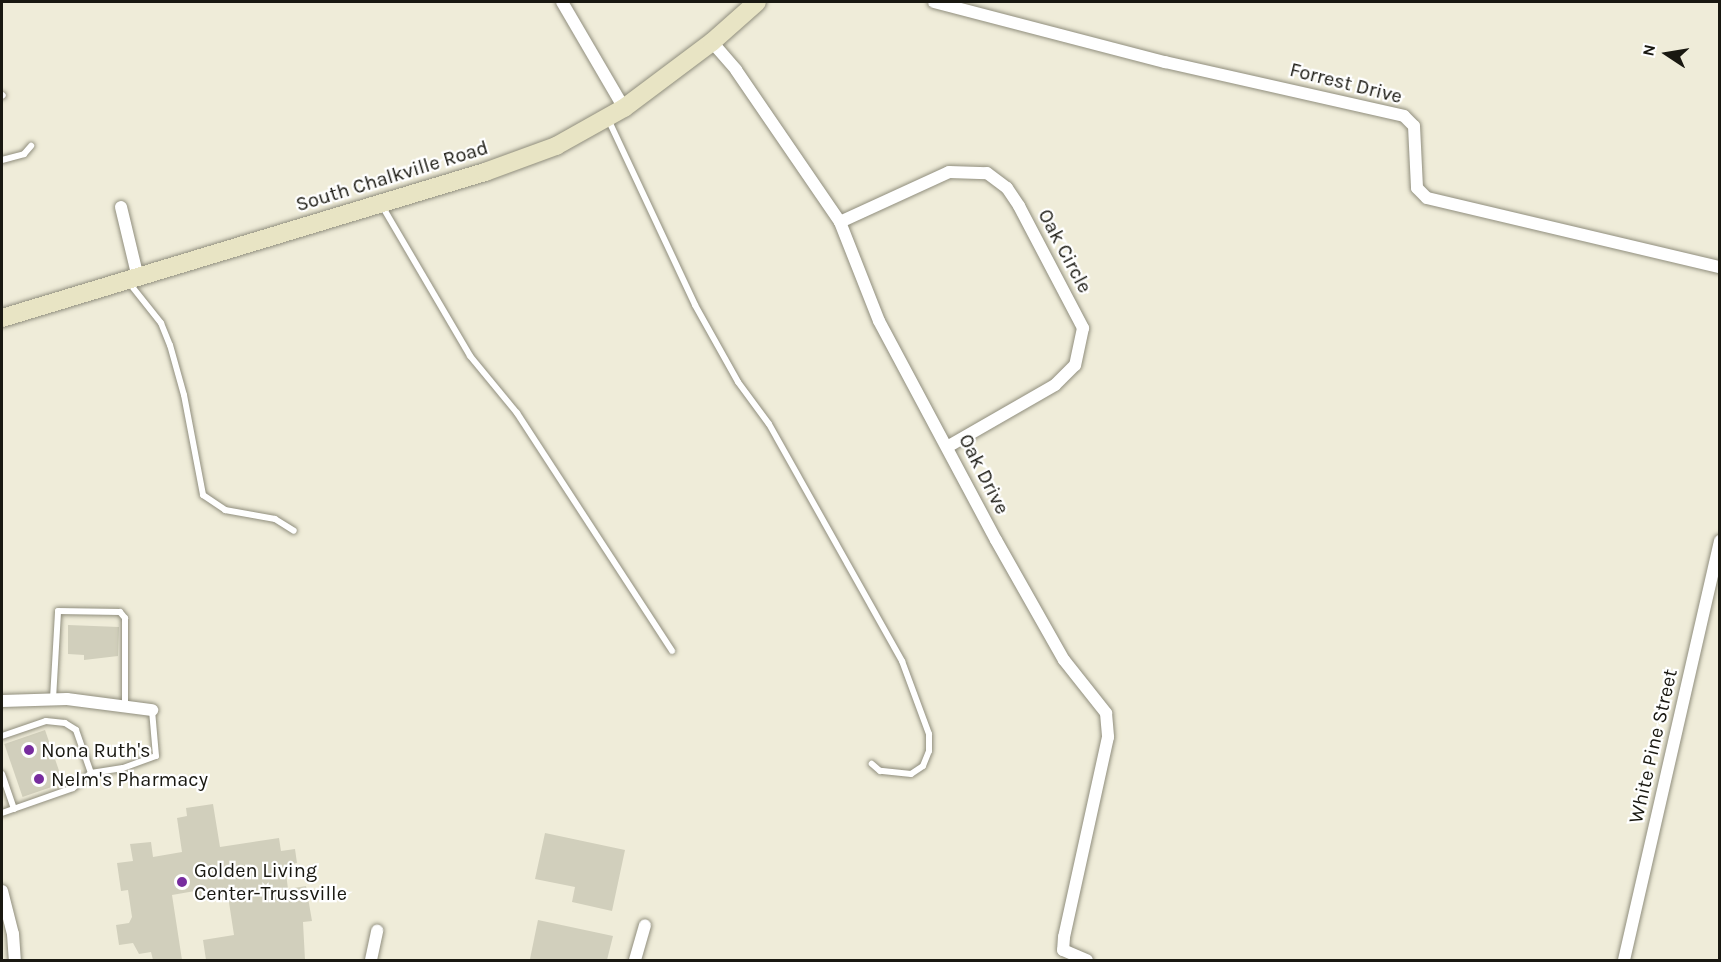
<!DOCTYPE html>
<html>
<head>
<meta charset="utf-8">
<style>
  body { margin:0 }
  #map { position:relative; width:1721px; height:962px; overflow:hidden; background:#efecd9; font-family:Karla,sans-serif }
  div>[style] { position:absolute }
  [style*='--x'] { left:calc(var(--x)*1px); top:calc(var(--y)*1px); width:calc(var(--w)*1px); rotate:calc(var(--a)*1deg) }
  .building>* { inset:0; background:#d1cfbc; transform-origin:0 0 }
  .roads { filter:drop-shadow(0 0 2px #908e7d) drop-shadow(0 0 2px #908e7d) }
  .service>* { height:6px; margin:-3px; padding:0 3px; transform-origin:3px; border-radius:3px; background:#fff }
  .minor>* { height:12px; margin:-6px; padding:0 6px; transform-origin:6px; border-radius:6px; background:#fff }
  .secondary>* { height:18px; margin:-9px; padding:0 9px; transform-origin:9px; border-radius:9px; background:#e8e4c4 }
  .dots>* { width:16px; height:16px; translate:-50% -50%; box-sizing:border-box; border:3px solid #fff; border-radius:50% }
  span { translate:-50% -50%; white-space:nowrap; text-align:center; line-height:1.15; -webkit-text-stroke:4.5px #fff; paint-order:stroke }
  .street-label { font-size:20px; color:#191811 }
  .poi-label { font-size:20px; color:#191811 }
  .left { translate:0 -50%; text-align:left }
  .frame { position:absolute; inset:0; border:3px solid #191811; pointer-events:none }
  .north { position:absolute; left:1637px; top:24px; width:60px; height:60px; -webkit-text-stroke:4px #fff; paint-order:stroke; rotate:282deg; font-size:16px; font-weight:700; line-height:24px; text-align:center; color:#191811 }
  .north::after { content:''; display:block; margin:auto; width:21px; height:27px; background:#191811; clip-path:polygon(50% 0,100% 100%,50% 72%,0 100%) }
</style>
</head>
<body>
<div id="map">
  <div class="building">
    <div style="clip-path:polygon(68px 625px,119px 627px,118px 656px,84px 660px,84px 655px,68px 654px)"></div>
    <div style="left:45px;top:730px;width:56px;height:43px;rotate:71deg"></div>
    <div style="clip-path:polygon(213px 804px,220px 847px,279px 838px,281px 851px,295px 849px,297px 863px,285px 865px,288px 889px,306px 886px,312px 921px,303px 922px,305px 960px,206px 960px,203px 940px,234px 935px,228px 896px,197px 901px,195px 891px,172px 895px,182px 960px,153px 960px,151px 952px,139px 954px,133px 943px,119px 945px,116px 925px,129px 923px,132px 917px,128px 890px,121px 891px,117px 863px,133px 861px,130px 844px,151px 842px,153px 857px,182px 852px,177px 818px,187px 816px,186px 808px)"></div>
    <div style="clip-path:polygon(545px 833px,625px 850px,612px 911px,572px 902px,575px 887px,535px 879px)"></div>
    <div style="clip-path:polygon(538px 920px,613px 936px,607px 960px,530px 959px)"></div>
  </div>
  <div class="roads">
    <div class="service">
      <div style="--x:2;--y:96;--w:1;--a:-45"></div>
      <div style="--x:608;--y:119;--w:205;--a:64.9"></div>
      <div style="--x:695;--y:305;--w:88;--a:60.8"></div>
      <div style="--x:738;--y:382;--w:52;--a:53.6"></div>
      <div style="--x:769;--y:424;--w:272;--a:60.7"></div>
      <div style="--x:902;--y:661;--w:78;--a:69.7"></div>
      <div style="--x:929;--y:734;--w:17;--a:90"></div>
      <div style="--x:929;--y:751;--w:16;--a:112"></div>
      <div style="--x:923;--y:766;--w:14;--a:146"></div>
      <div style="--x:911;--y:774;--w:31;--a:-174"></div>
      <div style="--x:880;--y:771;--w:11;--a:-139"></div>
      <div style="--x:2;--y:160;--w:23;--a:-15"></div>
      <div style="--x:24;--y:154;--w:11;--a:-49"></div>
      <div style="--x:381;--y:204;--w:176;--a:59.6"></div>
      <div style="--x:470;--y:356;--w:74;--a:50.5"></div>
      <div style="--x:517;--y:413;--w:284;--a:56.9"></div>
      <div style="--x:130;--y:284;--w:50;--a:51.5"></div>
      <div style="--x:161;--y:323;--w:24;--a:68"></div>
      <div style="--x:170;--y:345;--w:52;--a:74.4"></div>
      <div style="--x:184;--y:395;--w:102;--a:79.2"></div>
      <div style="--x:203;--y:495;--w:27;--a:34"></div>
      <div style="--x:225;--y:510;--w:51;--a:10.2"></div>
      <div style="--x:275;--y:519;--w:22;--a:32"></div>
      <div style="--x:53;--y:699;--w:88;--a:-86.7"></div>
      <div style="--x:58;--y:611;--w:62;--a:0.9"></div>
      <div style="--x:120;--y:612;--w:8;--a:50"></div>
      <div style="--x:125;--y:618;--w:88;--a:90"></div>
      <div style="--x:2;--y:736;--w:46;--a:-18.8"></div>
      <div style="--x:46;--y:721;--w:19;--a:6"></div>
      <div style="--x:65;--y:723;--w:13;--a:32"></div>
      <div style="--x:76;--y:730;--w:46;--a:70.8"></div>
      <div style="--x:91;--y:773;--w:32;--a:-9"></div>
      <div style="--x:123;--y:768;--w:35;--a:-20"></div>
      <div style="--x:156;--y:756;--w:46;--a:-95"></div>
      <div style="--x:2;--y:774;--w:37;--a:71"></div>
      <div style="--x:2;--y:813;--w:75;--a:-19.4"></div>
      <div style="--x:73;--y:788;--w:23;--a:-40"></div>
    </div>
    <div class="minor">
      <div style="--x:562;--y:2;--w:123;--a:59.7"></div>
      <div style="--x:934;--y:2;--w:239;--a:14.6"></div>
      <div style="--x:1165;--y:62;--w:245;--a:12.7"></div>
      <div style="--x:1404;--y:116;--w:14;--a:45"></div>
      <div style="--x:1414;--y:126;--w:62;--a:87.2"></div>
      <div style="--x:1417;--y:188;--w:14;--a:45"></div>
      <div style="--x:1427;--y:198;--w:301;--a:13.3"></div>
      <div style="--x:712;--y:42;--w:37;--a:49"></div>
      <div style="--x:736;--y:70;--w:184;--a:55.6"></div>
      <div style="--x:840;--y:222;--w:106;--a:68.5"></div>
      <div style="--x:879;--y:321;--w:248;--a:61.9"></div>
      <div style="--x:996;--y:540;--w:138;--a:60.5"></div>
      <div style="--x:1064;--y:660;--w:68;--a:51.6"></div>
      <div style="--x:1106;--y:713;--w:24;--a:85"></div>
      <div style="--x:1108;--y:737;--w:205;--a:102.4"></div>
      <div style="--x:1064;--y:937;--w:13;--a:94"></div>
      <div style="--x:1063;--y:950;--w:26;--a:23"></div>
      <div style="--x:121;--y:207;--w:73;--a:76.5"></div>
      <div style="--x:840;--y:222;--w:120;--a:-24.6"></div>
      <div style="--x:949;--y:172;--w:38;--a:2"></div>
      <div style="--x:987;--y:173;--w:25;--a:37"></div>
      <div style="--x:1007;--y:188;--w:22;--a:56"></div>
      <div style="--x:1019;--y:206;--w:138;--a:62.3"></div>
      <div style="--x:1083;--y:328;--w:38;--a:102"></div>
      <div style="--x:1075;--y:365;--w:28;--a:135"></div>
      <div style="--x:1055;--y:385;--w:122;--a:150.1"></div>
      <div style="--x:2;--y:701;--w:65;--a:-1.8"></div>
      <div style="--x:67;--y:699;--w:86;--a:7.4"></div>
      <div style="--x:2;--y:891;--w:44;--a:75.7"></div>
      <div style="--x:13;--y:934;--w:26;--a:86"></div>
      <div style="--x:371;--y:960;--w:30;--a:-78"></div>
      <div style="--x:635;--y:960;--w:36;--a:-74"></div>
      <div style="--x:1624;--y:960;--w:430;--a:-77.1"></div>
    </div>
    <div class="secondary">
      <div style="--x:2;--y:318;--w:505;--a:-16.82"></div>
      <div style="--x:485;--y:172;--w:76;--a:-20.1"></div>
      <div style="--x:556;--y:146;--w:78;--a:-29.2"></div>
      <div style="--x:624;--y:108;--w:110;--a:-36.9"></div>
      <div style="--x:712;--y:42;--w:60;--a:-41.6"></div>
    </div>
  </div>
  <div class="dots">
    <div style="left:29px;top:750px;background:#772c9e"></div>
    <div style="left:39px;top:779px;background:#772c9e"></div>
    <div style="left:182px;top:882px;background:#772c9e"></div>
  </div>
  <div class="street-label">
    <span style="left:1346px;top:83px;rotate:14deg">Forrest Drive</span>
    <span style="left:392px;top:176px;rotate:-17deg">South Chalkville Road</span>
    <span style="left:1065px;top:251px;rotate:62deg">Oak Circle</span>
    <span style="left:984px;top:474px;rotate:63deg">Oak Drive</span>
    <span style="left:1653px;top:746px;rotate:-77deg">White Pine Street</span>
  </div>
  <div class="poi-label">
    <span class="left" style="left:41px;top:750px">Nona Ruth's</span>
    <span class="left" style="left:51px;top:779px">Nelm's Pharmacy</span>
    <span class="left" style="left:194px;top:882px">Golden Living<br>Center-Trussville</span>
  </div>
  <div class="frame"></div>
  <div class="north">N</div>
</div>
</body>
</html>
